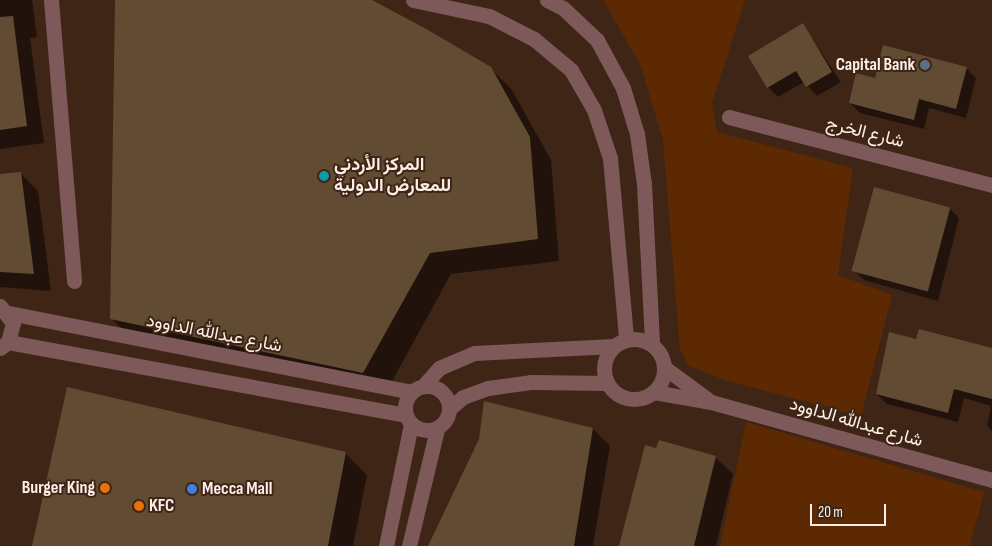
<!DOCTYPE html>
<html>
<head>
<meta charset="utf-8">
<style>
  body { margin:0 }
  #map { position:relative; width:992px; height:546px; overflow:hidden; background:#3e2516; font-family:"Sofia Sans Condensed",Vazirmatn,sans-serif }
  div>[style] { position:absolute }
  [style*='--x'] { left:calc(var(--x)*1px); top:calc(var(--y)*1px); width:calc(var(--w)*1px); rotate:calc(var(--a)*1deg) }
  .green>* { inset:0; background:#5d2903 }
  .shadow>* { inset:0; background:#0007 }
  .building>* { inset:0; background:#614b33; transform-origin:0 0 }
  .lane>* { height:15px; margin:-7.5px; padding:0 7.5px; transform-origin:7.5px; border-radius:7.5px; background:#7d595a }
  .street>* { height:15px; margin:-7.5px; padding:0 7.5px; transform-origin:7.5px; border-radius:7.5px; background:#7d595a }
  .street>.ring { margin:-7.5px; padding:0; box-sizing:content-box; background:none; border:15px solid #7d595a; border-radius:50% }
  .dots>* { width:14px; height:14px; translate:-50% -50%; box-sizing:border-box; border:2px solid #3e2516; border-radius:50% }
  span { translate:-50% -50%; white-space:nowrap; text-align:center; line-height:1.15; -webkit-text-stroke:4px #3e2516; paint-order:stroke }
  .poi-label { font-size:18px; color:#fdefe7; font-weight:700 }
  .right { translate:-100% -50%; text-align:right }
  .left { translate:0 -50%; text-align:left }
  .street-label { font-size:18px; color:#fdefe7 }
  .scale { position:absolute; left:810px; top:504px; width:76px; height:22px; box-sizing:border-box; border:2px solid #fdefe7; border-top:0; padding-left:6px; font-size:15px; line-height:18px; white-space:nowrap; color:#fdefe7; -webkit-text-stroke:4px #3e2516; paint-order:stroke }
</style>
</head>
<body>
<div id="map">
  <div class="green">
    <div style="clip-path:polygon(603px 0,745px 0,712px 103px,717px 132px,853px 168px,838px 275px,892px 295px,861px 416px,728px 381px,689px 366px,680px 350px,663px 140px,640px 64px)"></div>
    <div style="clip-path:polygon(746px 422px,984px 492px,970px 546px,720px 546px)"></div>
  </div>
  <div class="shadow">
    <div style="clip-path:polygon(0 0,32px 0,37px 37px,30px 38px,44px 143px,0 149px)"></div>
    <div style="clip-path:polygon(116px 0,354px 0,490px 68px,512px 90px,551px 160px,559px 261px,451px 274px,385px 394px,133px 340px,112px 319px)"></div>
    <div style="clip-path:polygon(803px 25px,841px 82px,817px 96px,804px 82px,778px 97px,768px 87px)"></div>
    <div style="clip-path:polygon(966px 68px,976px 78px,966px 118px,929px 108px,924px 129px,860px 113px,850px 103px,876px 79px)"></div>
    <div style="clip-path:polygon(20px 173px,38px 191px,51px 291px,0 287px,0 176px)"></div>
    <div style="clip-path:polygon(949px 208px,959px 218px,938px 301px,864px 280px,854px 270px)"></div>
    <div style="clip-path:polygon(992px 364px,992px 431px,987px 426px,991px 406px,964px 398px,958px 422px,887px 404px,877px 394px)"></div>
    <div style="clip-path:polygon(593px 429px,610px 446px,593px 546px,432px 546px)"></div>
    <div style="clip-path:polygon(345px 453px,367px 475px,353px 546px,33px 546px)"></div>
    <div style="clip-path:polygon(715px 457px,733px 474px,716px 546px,620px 546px)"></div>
  </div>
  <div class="building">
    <div style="clip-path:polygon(115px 0,372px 0,428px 30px,491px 67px,530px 137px,538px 239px,430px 253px,363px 373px,110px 319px)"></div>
    <div style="clip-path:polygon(13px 16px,27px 126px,0 130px,0 17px)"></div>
    <div style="clip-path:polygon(803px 23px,832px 72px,806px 87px,796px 71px,767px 88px,748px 56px)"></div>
    <div style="clip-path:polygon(883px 45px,967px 67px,956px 109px,919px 99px,914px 120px,849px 103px,856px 73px,875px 78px)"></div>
    <div style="clip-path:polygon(21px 172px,34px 274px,0 272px,0 174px)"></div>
    <div style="left:874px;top:187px;width:79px;height:87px;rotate:15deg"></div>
    <div style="clip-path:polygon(919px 329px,992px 348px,992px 399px,954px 389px,948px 413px,876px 394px,889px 332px,916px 339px)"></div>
    <div style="clip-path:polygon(67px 387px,346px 452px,328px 546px,32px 546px)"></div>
    <div style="clip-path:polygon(484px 401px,593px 428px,574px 546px,428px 546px,479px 439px)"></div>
    <div style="clip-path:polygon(659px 440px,716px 456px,694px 546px,619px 546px,645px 445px,656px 448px)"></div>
  </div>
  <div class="lane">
    <div style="--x:51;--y:0;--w:282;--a:85.3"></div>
  </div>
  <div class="street">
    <div style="--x:413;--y:0;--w:78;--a:11.9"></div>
    <div style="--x:489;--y:16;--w:51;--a:27.1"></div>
    <div style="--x:534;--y:39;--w:48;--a:40"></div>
    <div style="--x:571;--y:70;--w:46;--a:60.1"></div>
    <div style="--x:594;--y:110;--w:51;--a:71.6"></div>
    <div style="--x:610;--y:158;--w:182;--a:84.9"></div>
    <div style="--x:547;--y:0;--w:18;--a:27"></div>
    <div style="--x:563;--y:8;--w:47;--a:43.3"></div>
    <div style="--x:597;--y:40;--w:55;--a:61.6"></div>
    <div style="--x:623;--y:88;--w:48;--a:73.1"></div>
    <div style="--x:637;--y:134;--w:50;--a:82"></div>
    <div style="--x:644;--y:184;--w:160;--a:87.1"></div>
    <div style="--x:729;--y:117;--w:272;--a:14.5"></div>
    <div style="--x:0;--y:306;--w:21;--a:53"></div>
    <div style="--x:13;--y:323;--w:20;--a:105"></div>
    <div style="--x:8;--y:342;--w:10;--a:143"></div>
    <div style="--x:9;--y:313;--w:410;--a:11.1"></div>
    <div class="ring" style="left:604px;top:339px;width:45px;height:45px"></div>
    <div style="--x:8;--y:342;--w:404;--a:10.4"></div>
    <div style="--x:665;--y:368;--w:52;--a:36.4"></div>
    <div class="ring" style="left:405px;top:386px;width:29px;height:29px"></div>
    <div style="--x:423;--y:386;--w:24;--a:-48"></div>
    <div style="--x:439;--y:368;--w:38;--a:-23"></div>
    <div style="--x:474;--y:353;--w:140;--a:-2.9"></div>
    <div style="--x:654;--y:392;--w:58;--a:10"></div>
    <div style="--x:711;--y:402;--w:292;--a:15.5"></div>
    <div style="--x:450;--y:408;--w:17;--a:-40"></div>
    <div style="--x:463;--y:397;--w:27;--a:-20"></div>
    <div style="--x:488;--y:388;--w:43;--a:-7.9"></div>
    <div style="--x:531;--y:382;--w:76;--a:0.8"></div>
    <div style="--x:386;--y:546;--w:125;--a:-78.4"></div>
    <div style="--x:409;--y:546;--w:120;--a:-76.5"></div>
  </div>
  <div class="dots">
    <div style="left:925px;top:65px;background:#5c6f8a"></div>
    <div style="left:324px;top:176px;background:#0f9aa8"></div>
    <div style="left:105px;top:488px;background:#e8710a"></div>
    <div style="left:192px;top:489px;background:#3f7fe0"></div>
    <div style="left:139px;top:506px;background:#e8710a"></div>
  </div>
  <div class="poi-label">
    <span class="right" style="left:915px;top:65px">Capital Bank</span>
    <span class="left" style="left:334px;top:176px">المركز الأردني<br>للمعارض الدولية</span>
    <span class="right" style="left:95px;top:488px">Burger King</span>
    <span class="left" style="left:202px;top:489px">Mecca Mall</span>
    <span class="left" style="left:149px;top:506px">KFC</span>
  </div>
  <div class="street-label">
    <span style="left:865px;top:133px;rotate:14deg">شارع الخرج</span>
    <span style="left:214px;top:334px;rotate:11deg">شارع عبدالله الداوود</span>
    <span style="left:856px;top:423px;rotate:16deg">شارع عبدالله الداوود</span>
  </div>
  <div class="scale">20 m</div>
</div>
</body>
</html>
